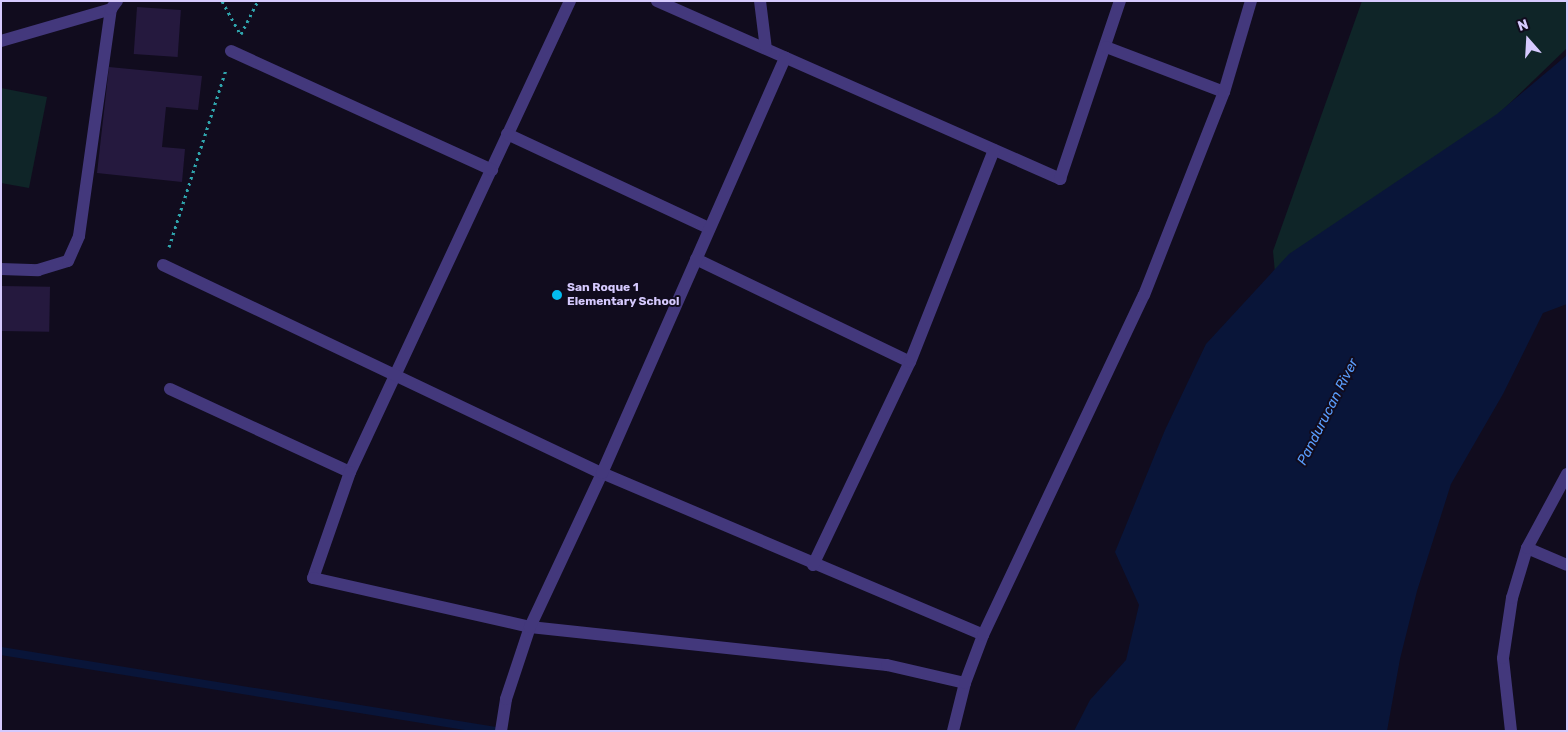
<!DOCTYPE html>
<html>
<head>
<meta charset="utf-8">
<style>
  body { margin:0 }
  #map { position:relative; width:1568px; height:732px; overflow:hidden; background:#110c1e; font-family:Rubik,sans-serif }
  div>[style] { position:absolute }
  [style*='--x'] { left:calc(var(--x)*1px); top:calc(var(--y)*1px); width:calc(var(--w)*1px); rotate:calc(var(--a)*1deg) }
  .green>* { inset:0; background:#0f2528 }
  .water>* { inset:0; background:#091539 }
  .stream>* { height:8px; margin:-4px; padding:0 4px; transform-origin:4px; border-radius:4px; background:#091539 }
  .building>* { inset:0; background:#25193e; transform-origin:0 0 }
  .path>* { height:3px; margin-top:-1.5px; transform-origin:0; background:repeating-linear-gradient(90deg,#2fa5ad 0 2.5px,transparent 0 6.5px) }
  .service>* { height:12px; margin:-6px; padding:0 6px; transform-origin:6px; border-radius:6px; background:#43387c }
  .minor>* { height:12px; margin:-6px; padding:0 6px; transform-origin:6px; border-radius:6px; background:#43387c }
  .dots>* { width:14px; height:14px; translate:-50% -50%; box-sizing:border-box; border:2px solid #110c1e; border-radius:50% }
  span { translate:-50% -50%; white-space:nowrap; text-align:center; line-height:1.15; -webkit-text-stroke:4px #110c1e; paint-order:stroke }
  .poi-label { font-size:12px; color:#d6cafe; font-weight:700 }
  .left { translate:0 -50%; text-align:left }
  .water-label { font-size:14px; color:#5a9dfc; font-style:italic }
  .frame { position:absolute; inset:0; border:2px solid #d6cafe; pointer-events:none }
  .north { position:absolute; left:1503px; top:15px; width:50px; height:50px; -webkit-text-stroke:4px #110c1e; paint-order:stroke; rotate:341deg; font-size:14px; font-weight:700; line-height:20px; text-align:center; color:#d6cafe }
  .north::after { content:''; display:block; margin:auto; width:18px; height:22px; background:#d6cafe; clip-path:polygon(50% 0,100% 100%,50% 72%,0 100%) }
</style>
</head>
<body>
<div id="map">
  <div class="green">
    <div style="clip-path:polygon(1362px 1px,1567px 1px,1567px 48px,1458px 153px,1277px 294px,1273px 251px)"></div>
    <div style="clip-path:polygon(1px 88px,47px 97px,29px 188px,1px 183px)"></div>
  </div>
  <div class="water">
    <div style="clip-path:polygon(1567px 55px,1567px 304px,1543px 313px,1503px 394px,1451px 484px,1417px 591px,1400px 659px,1387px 731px,1074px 731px,1090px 700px,1126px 660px,1139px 605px,1115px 552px,1165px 430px,1206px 344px,1289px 254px,1497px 114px)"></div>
  </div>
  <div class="stream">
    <div style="--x:1;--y:651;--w:501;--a:9.18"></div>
  </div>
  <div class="building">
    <div style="left:137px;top:7px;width:44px;height:47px;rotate:4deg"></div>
    <div style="clip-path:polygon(109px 67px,202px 76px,198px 110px,166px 107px,162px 147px,185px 149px,182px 182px,97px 173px)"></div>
    <div style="left:1px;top:286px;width:49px;height:45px;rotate:1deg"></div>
  </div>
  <div class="path">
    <div style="--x:222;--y:1;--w:37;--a:61"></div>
    <div style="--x:241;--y:34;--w:37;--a:-63"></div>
    <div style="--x:169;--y:247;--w:187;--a:-72.2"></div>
  </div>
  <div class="service">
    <div style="--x:1;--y:41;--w:115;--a:-16.2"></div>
    <div style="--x:1;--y:269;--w:37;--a:2"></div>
    <div style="--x:38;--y:270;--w:31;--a:-17"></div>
    <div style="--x:68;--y:261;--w:27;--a:-66"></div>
    <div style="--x:79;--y:236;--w:229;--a:-82"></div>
    <div style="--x:111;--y:9;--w:10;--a:-53"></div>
    <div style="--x:170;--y:389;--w:198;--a:24.8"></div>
    <div style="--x:1527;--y:548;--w:43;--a:23"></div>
  </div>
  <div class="minor">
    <div style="--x:570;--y:1;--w:520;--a:115.04"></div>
    <div style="--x:350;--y:472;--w:112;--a:109.2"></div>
    <div style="--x:313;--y:578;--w:222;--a:12.7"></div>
    <div style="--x:530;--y:627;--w:359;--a:6.1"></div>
    <div style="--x:887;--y:665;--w:80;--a:13"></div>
    <div style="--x:657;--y:1;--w:441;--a:23.8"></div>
    <div style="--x:1060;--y:179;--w:188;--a:-71.4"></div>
    <div style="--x:760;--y:1;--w:48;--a:82.9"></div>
    <div style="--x:1106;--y:47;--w:126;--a:20.9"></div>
    <div style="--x:231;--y:51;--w:287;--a:24.5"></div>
    <div style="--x:507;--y:134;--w:223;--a:25"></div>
    <div style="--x:696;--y:259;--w:237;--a:25.7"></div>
    <div style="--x:163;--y:265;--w:486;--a:25.4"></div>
    <div style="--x:602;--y:473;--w:414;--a:23"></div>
    <div style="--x:813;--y:565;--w:225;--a:-64.5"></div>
    <div style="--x:910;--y:362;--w:228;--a:-68.4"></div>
    <div style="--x:501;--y:731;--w:32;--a:-81"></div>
    <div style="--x:506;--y:699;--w:76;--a:-71.6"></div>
    <div style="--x:530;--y:627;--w:170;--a:-64.9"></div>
    <div style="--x:602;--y:473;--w:454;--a:-66.2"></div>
    <div style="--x:953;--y:731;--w:49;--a:-76"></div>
    <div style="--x:965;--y:683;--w:51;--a:-69.4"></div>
    <div style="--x:983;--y:635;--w:376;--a:-64.7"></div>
    <div style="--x:1144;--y:295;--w:218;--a:-68.5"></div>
    <div style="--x:1224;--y:92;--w:95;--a:-73.5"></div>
    <div style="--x:1511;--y:731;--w:73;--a:-96.3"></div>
    <div style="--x:1503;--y:658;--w:61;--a:-81.5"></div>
    <div style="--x:1512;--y:598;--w:52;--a:-73.3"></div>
    <div style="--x:1527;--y:548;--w:84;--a:-61.6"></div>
  </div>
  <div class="dots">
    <div style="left:557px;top:295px;background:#04bcf0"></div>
  </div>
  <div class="poi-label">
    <span class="left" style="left:567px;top:295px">San Roque 1<br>Elementary School</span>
  </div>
  <div class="water-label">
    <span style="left:1328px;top:412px;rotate:-63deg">Pandurucan River</span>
  </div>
  <div class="frame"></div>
  <div class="north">N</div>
</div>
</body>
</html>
